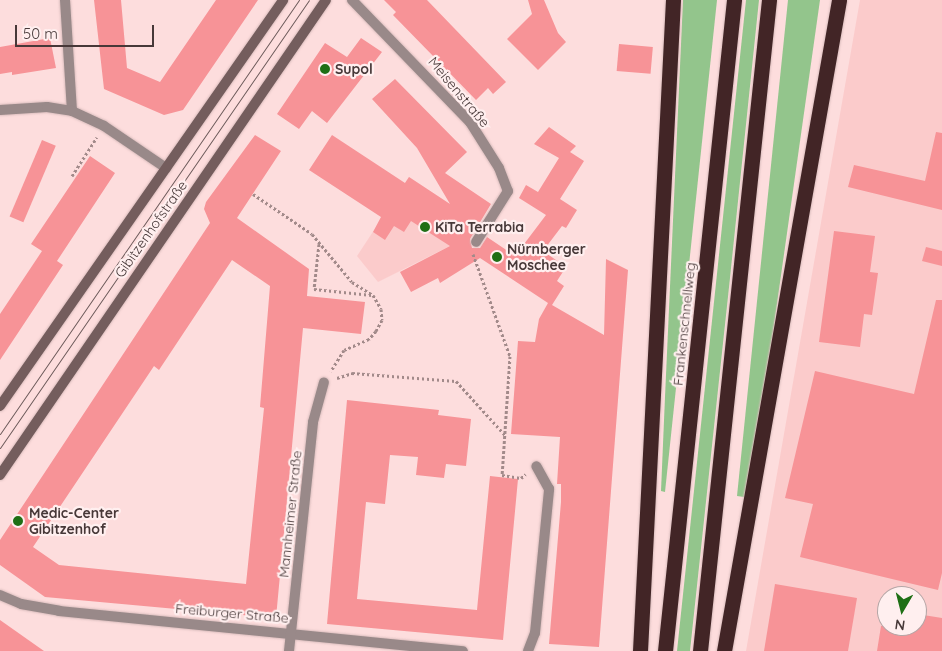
<!DOCTYPE html>
<html>
<head>
<meta charset="utf-8">
<style>
  body { margin:0 }
  #map { position:relative; width:942px; height:651px; overflow:hidden; background:#fddddd; font-family:Quicksand,sans-serif }
  div>[style] { position:absolute }
  [style*='--x'] { left:calc(var(--x)*1px); top:calc(var(--y)*1px); width:calc(var(--w)*1px); rotate:calc(var(--a)*1deg) }
  .built>* { inset:0; background:#fbcbcb }
  .green>* { inset:0; background:#93c58c }
  .building>* { inset:0; background:#f79397; transform-origin:0 0 }
  .path>* { height:3px; margin-top:-1.5px; transform-origin:0; background:repeating-linear-gradient(90deg,#a28a8a 0 2.5px,transparent 0 5px) }
  .roads { filter:drop-shadow(0 0 1px #d9bcbc) drop-shadow(0 0 1px #d9bcbc) }
  .street>* { height:10px; margin:-5px; padding:0 5px; transform-origin:5px; border-radius:5px; background:#998989 }
  .secondary>* { height:10px; margin:-5px; padding:0 5px; transform-origin:5px; border-radius:5px; background:#745d5d }
  .highway>* { height:15px; margin:-7.5px; padding:0 7.5px; transform-origin:7.5px; border-radius:7.5px; background:#422526 }
  .tram>* { height:1px; margin:-0.5px; padding:0 0.5px; transform-origin:0.5px; border-radius:0.5px; background:#6c5a5a }
  .dots>* { width:14px; height:14px; translate:-50% -50%; box-sizing:border-box; border:2px solid #ffefef; border-radius:50% }
  span { translate:-50% -50%; white-space:nowrap; text-align:center; line-height:1.15; -webkit-text-stroke:4.5px #ffefef; paint-order:stroke }
  .poi-label { font-size:14px; color:#473838; font-weight:700 }
  .left { translate:0 -50%; text-align:left }
  .street-label { font-size:14px; color:#473838 }
  .north { position:absolute; left:877px; top:586px; width:50px; height:50px; box-sizing:border-box; background:#ffefef; border:1px solid #b5a6a6; border-radius:50%; rotate:188deg; font-size:14px; font-weight:700; line-height:20px; text-align:center; color:#473838 }
  .north::after { content:''; display:block; margin:auto; width:18px; height:22px; background:#1f6f15; clip-path:polygon(50% 0,100% 100%,50% 72%,0 100%) }
  .scale { position:absolute; left:15px; top:25px; width:139px; height:22px; box-sizing:border-box; border:2px solid #473838; border-top:0; padding-left:6px; font-size:15px; line-height:18px; white-space:nowrap; color:#473838; -webkit-text-stroke:4px #ffefef; paint-order:stroke }
</style>
</head>
<body>
<div id="map">
  <div class="built">
    <div style="clip-path:polygon(evenodd,860px 0,942px 0,942px 651px,746px 651px,860px 0,887px 596px,917px 596px,917px 626px,887px 626px,887px 596px)"></div>
    <div style="clip-path:polygon(409px 177px,463px 213px,462px 240px,378px 282px,357px 256px)"></div>
  </div>
  <div class="green">
    <div style="clip-path:polygon(683px 0,717px 0,665px 492px,661px 491px,665px 397px)"></div>
    <div style="clip-path:polygon(746px 0,759px 0,730px 278px,690px 651px,677px 651px)"></div>
    <div style="clip-path:polygon(788px 0,820px 0,773px 332px,744px 497px,737px 496px)"></div>
  </div>
  <div class="building">
    <div style="clip-path:polygon(94px 0,121px 0,127px 68px,160px 82px,216px 0,258px 0,183px 110px,164px 115px,104px 89px)"></div>
    <div style="clip-path:polygon(384px 0,427px 0,506px 82px,493px 94px,488px 88px,476px 100px,393px 15px,396px 12px)"></div>
    <div style="clip-path:polygon(528px 0,544px 0,558px 33px,566px 42px,538px 70px,507px 39px,532px 14px)"></div>
    <div style="clip-path:polygon(50px 38px,56px 68px,12px 75px,12px 72px,0 74px,0 47px)"></div>
    <div style="clip-path:polygon(361px 38px,382px 52px,327px 123px,312px 111px,299px 129px,277px 114px,325px 43px,347px 57px)"></div>
    <div style="left:619px;top:44px;width:34px;height:27px;rotate:5deg"></div>
    <div style="clip-path:polygon(395px 79px,467px 152px,445px 173px,491px 204px,470px 239px,472px 248px,480px 248px,487px 237px,515px 256px,546px 215px,519px 198px,526px 185px,538px 192px,559px 158px,534px 144px,549px 127px,576px 146px,570px 152px,584px 161px,560px 199px,577px 210px,566px 228px,562px 226px,543px 251px,566px 267px,557px 281px,564px 286px,552px 305px,604px 335px,606px 259px,628px 270px,599px 647px,549px 644px,561px 502px,561px 484px,557px 484px,560px 437px,511px 434px,518px 341px,535px 342px,539px 319px,548px 303px,480px 258px,440px 283px,438px 278px,411px 292px,400px 272px,450px 246px,411px 221px,404px 232px,394px 226px,385px 240px,373px 232px,381px 217px,309px 170px,332px 135px,405px 183px,409px 177px,450px 204px,417px 148px,372px 99px)"></div>
    <div style="clip-path:polygon(936px 132px,942px 133px,942px 210px,848px 187px,854px 165px,925px 181px)"></div>
    <div style="clip-path:polygon(evenodd,255px 135px,281px 151px,237px 218px,309px 269px,307px 296px,365px 302px,361px 334px,303px 328px,276px 618px,45px 597px,0 565px,0 540px,210px 223px,204px 209px,206px 202px,255px 135px,232px 260px,270px 286px,260px 407px,264px 408px,246px 584px,59px 565px,33px 547px,142px 384px,154px 366px,159px 370px,232px 260px)"></div>
    <div style="left:42px;top:140px;width:15px;height:83px;rotate:23deg"></div>
    <div style="clip-path:polygon(90px 156px,115px 173px,57px 261px,63px 265px,0 360px,0 314px,42px 251px,31px 244px)"></div>
    <div style="clip-path:polygon(834px 231px,875px 236px,870px 272px,878px 273px,872px 315px,864px 314px,860px 347px,819px 342px)"></div>
    <div style="clip-path:polygon(926px 247px,942px 251px,942px 266px,922px 261px)"></div>
    <div style="clip-path:polygon(936px 300px,942px 300px,942px 573px,938px 590px,800px 557px,813px 504px,785px 498px,815px 371px,914px 394px)"></div>
    <div style="clip-path:polygon(347px 400px,439px 410px,438px 415px,471px 419px,466px 466px,446px 464px,444px 478px,416px 475px,418px 457px,390px 455px,385px 504px,366px 502px,357px 599px,477px 610px,490px 476px,518px 479px,503px 640px,327px 624px)"></div>
    <div style="clip-path:polygon(775px 584px,857px 598px,848px 651px,764px 651px)"></div>
    <div style="clip-path:polygon(917px 614px,942px 618px,942px 651px,877px 651px,881px 626px,917px 626px)"></div>
    <div style="clip-path:polygon(0 620px,44px 651px,0 651px)"></div>
  </div>
  <div class="path">
    <div style="--x:72;--y:176;--w:46;--a:-57.3"></div>
    <div style="--x:253;--y:194;--w:71;--a:34.1"></div>
    <div style="--x:312;--y:234;--w:62;--a:50.2"></div>
    <div style="--x:352;--y:282;--w:25;--a:32"></div>
    <div style="--x:373;--y:295;--w:16;--a:60"></div>
    <div style="--x:381;--y:309;--w:11;--a:85"></div>
    <div style="--x:382;--y:320;--w:13;--a:119"></div>
    <div style="--x:376;--y:331;--w:11;--a:131"></div>
    <div style="--x:369;--y:339;--w:27;--a:156"></div>
    <div style="--x:344;--y:350;--w:25;--a:122"></div>
    <div style="--x:319;--y:244;--w:45;--a:96.3"></div>
    <div style="--x:314;--y:289;--w:58;--a:5.9"></div>
    <div style="--x:473;--y:254;--w:109;--a:70.1"></div>
    <div style="--x:510;--y:356;--w:119;--a:93.8"></div>
    <div style="--x:502;--y:475;--w:19;--a:9"></div>
    <div style="--x:521;--y:478;--w:6;--a:-39"></div>
    <div style="--x:337;--y:378;--w:16;--a:-18"></div>
    <div style="--x:352;--y:373;--w:104;--a:4.4"></div>
    <div style="--x:456;--y:381;--w:73;--a:47.8"></div>
  </div>
  <div class="roads">
    <div class="street">
      <div style="--x:65;--y:0;--w:111;--a:86.4"></div>
      <div style="--x:352;--y:0;--w:170;--a:46"></div>
      <div style="--x:470;--y:122;--w:54;--a:57.8"></div>
      <div style="--x:499;--y:168;--w:25;--a:69"></div>
      <div style="--x:508;--y:191;--w:60;--a:122.1"></div>
      <div style="--x:0;--y:110;--w:47;--a:-3.7"></div>
      <div style="--x:47;--y:107;--w:25;--a:9"></div>
      <div style="--x:72;--y:111;--w:35;--a:25"></div>
      <div style="--x:104;--y:126;--w:75;--a:34.1"></div>
      <div style="--x:0;--y:595;--w:23;--a:23"></div>
      <div style="--x:21;--y:604;--w:39;--a:10"></div>
      <div style="--x:59;--y:611;--w:406;--a:5.7"></div>
      <div style="--x:289;--y:651;--w:230;--a:-84"></div>
      <div style="--x:313;--y:422;--w:41;--a:-74.6"></div>
      <div style="--x:528;--y:651;--w:19;--a:-69"></div>
      <div style="--x:535;--y:633;--w:145;--a:-84.4"></div>
      <div style="--x:549;--y:489;--w:26;--a:-119"></div>
    </div>
    <div class="secondary">
      <div style="--x:0;--y:406;--w:495;--a:-55.1"></div>
      <div style="--x:0;--y:475;--w:576;--a:-55.54"></div>
    </div>
    <div class="highway">
      <div style="--x:640;--y:651;--w:652;--a:-87.1"></div>
      <div style="--x:665;--y:651;--w:655;--a:-83.95"></div>
      <div style="--x:700;--y:651;--w:655;--a:-83.95"></div>
      <div style="--x:724;--y:651;--w:661;--a:-79.98"></div>
    </div>
  </div>
  <div class="tram">
    <div style="--x:0;--y:434;--w:527;--a:-55.44"></div>
    <div style="--x:0;--y:448;--w:544;--a:-55.4"></div>
  </div>
  <div class="dots">
    <div style="left:325px;top:69px;background:#1f6f15"></div>
    <div style="left:425px;top:227px;background:#1f6f15"></div>
    <div style="left:497px;top:257px;background:#1f6f15"></div>
    <div style="left:18px;top:521px;background:#1f6f15"></div>
  </div>
  <div class="poi-label">
    <span class="left" style="left:335px;top:69px">Supol</span>
    <span class="left" style="left:435px;top:227px">KiTa Terrabia</span>
    <span class="left" style="left:507px;top:257px">Nürnberger<br>Moschee</span>
    <span class="left" style="left:29px;top:521px">Medic-Center<br>Gibitzenhof</span>
  </div>
  <div class="street-label">
    <span style="left:459px;top:92px;rotate:50deg">Meisenstraße</span>
    <span style="left:151px;top:229px;rotate:-55deg">Gibitzenhofstraße</span>
    <span style="left:684px;top:324px;rotate:-84deg">Frankenschnellweg</span>
    <span style="left:290px;top:514px;rotate:-84deg">Mannheimer Straße</span>
    <span style="left:232px;top:613px;rotate:5deg">Freiburger Straße</span>
  </div>
  <div class="north">N</div>
  <div class="scale">50 m</div>
</div>
</body>
</html>
